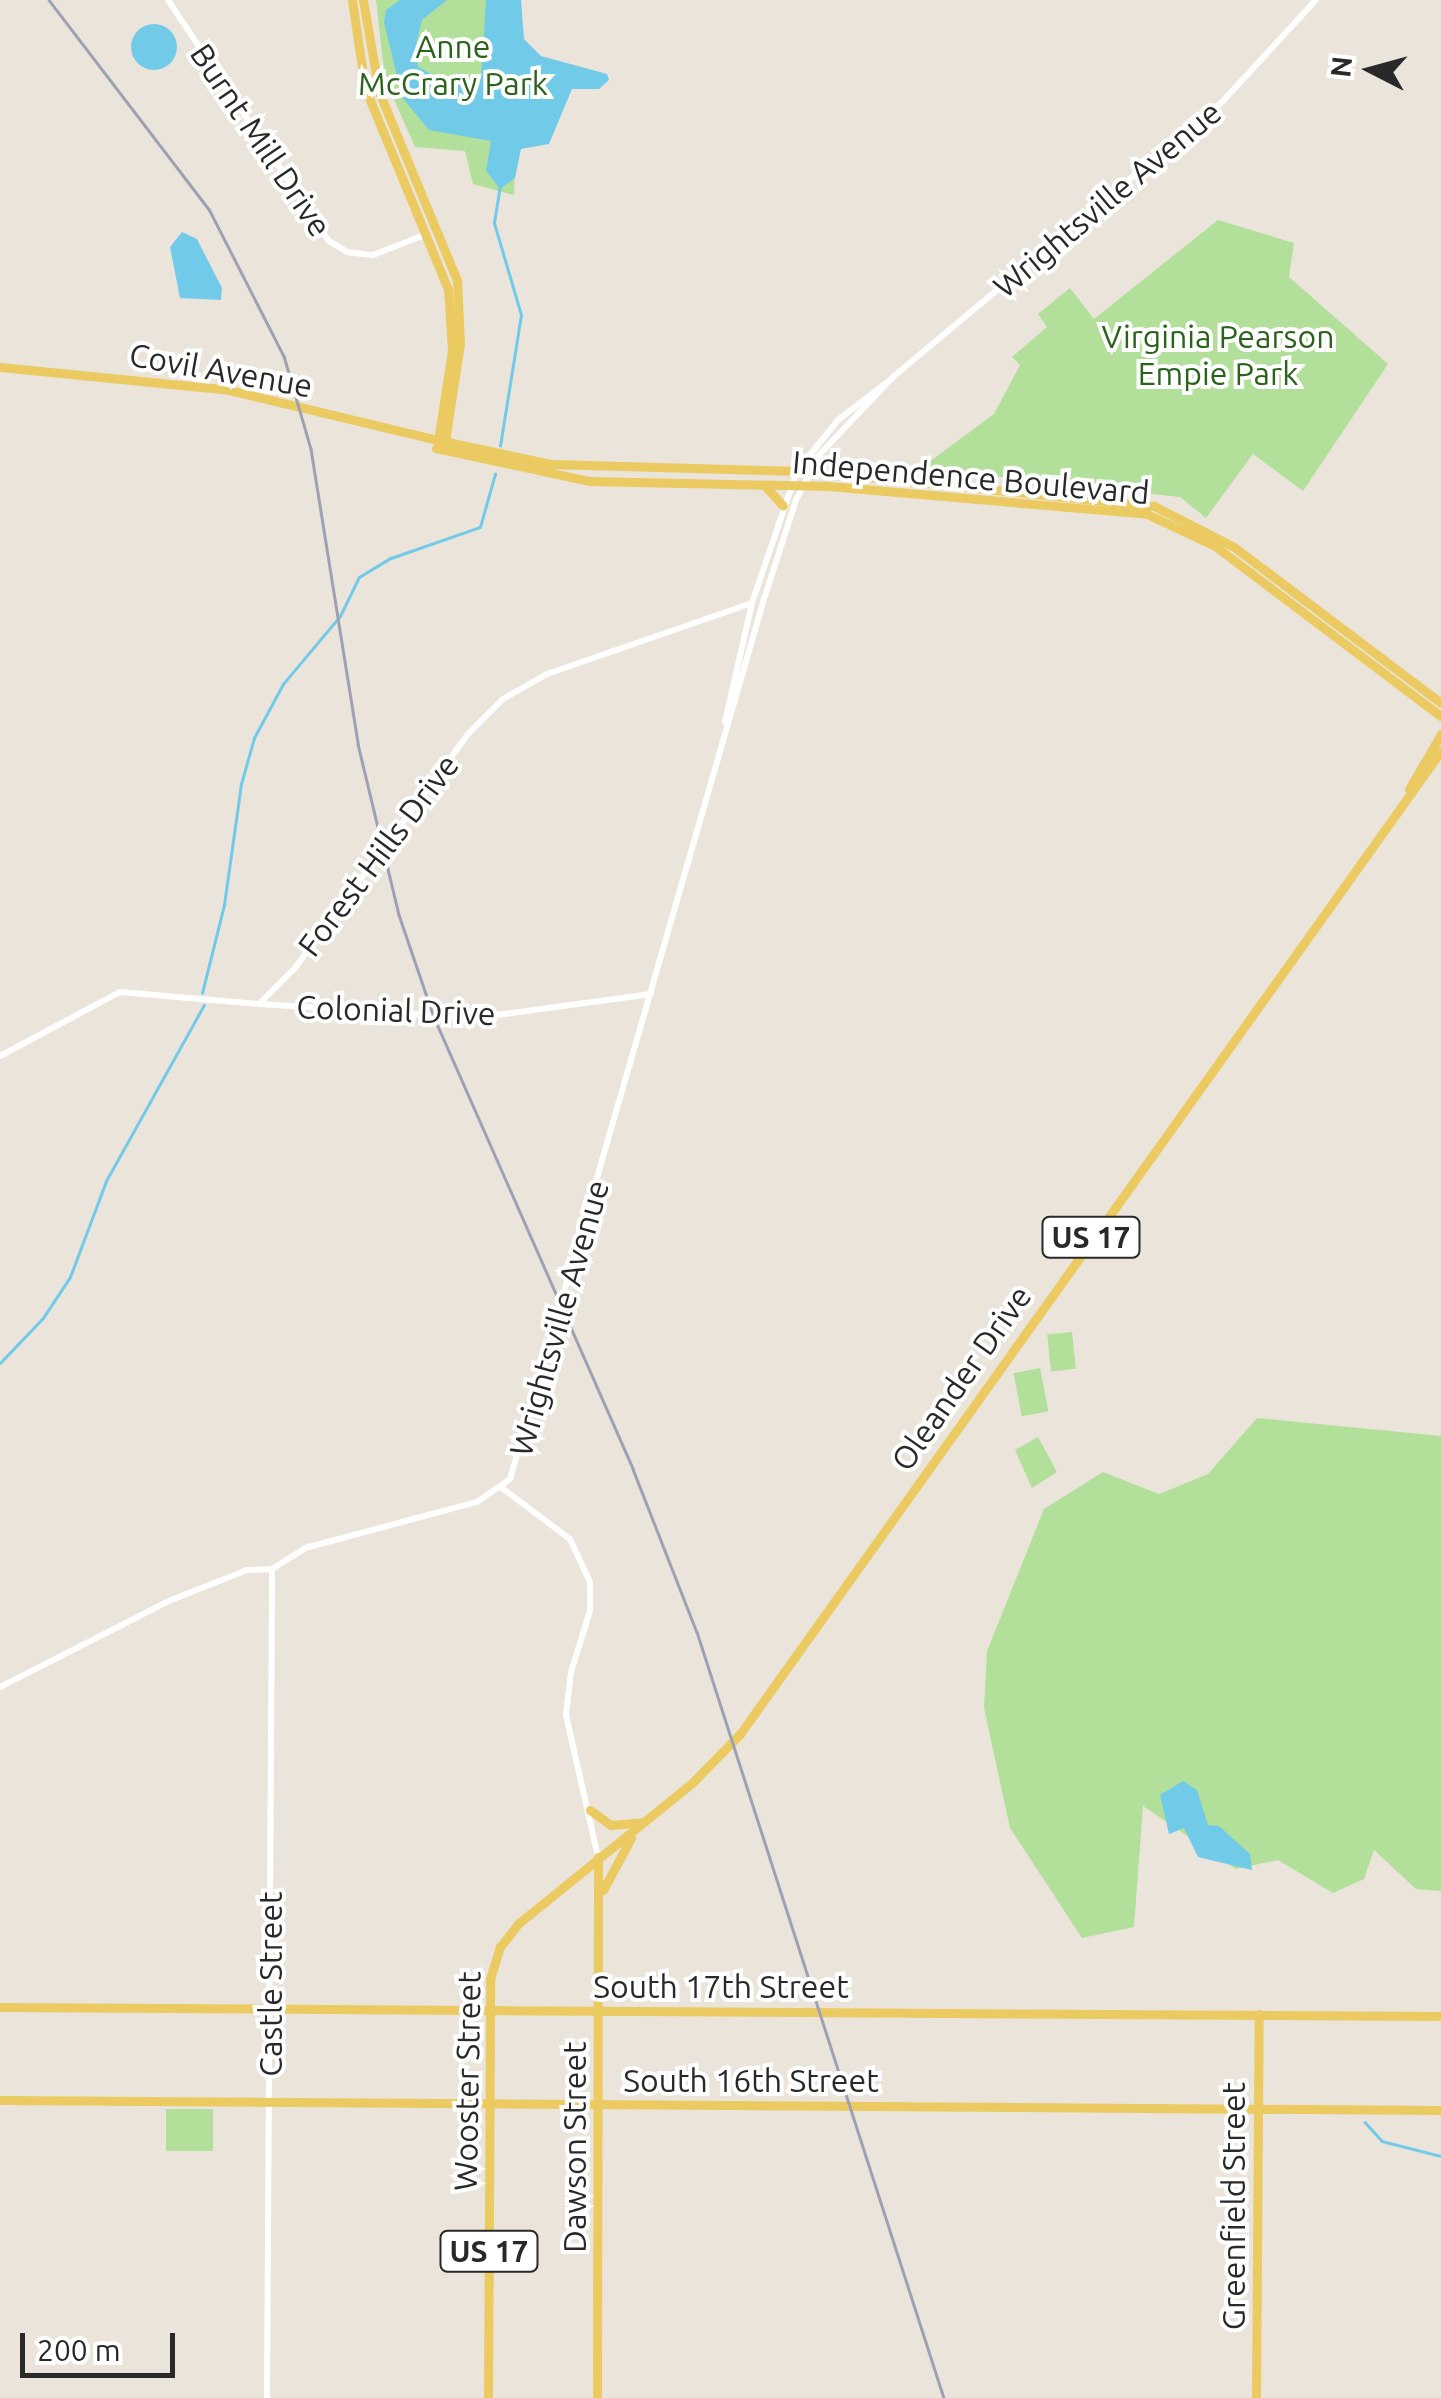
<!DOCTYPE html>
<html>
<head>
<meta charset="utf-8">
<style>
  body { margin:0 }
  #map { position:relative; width:1441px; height:2398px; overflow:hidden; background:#ebe4db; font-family:Ubuntu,sans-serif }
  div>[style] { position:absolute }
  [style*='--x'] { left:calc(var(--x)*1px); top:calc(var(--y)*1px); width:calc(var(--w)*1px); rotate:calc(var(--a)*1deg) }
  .green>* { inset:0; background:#b2df9a; transform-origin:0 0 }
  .water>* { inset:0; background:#72cae9 }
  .round { border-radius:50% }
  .stream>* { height:2.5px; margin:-1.25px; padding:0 1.25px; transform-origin:1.25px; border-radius:1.25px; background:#72cae9 }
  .minor>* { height:6px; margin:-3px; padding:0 3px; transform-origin:3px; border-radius:3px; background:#fff }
  .major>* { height:9px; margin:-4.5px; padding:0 4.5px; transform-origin:4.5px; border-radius:4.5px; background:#eaca61 }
  .rail>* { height:2.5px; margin:-1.25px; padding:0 1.25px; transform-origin:1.25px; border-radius:1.25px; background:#9ea1b3 }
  span { translate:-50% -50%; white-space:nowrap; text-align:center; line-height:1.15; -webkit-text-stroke:8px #fff; paint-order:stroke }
  .shield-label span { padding:2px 8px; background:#fff; border:2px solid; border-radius:8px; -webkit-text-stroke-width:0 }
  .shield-label { font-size:30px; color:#292929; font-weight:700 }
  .park-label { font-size:32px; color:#2b631c }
  .street-label { font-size:32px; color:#292929 }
  .north { position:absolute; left:1321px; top:20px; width:100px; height:100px; -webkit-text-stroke:8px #fff; paint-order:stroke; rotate:276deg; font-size:28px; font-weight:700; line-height:40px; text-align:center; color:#292929 }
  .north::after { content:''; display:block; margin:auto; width:35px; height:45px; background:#292929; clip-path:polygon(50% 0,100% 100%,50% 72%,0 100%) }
  .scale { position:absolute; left:20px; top:2333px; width:155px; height:45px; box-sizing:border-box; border:5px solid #292929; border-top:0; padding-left:12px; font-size:30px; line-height:35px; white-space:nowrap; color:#292929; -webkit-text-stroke:8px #fff; paint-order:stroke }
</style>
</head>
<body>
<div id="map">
  <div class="green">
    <div style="clip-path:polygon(376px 0,521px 0,514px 195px,473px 184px,465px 151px,415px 147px,385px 79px)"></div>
    <div style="clip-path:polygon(1218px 220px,1294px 243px,1289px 277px,1388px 364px,1303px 491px,1253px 454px,1206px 518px,1180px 497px,921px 468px,994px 414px,1020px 365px,1012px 357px,1047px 327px,1038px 314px,1070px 288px,1094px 319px)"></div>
    <div style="left:1072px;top:1332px;width:37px;height:25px;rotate:84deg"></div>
    <div style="left:1040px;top:1368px;width:44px;height:27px;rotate:79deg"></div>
    <div style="clip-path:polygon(1257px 1418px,1441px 1436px,1441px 1891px,1416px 1889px,1374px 1850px,1364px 1879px,1333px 1893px,1278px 1860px,1236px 1869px,1143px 1806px,1134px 1927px,1082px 1938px,1010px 1828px,984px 1708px,987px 1651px,1044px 1509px,1103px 1472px,1159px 1494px,1208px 1474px)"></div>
    <div style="clip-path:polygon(1038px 1437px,1057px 1472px,1032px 1488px,1015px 1450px)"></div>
    <div style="left:166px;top:2109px;width:47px;height:42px"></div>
  </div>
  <div class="water">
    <div style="clip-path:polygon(400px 0,447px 0,422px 20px,415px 49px,418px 67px,443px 80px,481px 79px,486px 0,521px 0,524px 39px,541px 56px,607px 74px,609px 80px,599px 89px,572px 89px,549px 144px,521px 149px,515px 178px,500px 189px,486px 171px,491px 141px,429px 130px,402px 97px,384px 22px,386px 10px)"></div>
    <div class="round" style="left:131px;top:24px;width:46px;height:46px"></div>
    <div style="clip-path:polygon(182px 232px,197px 239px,222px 288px,221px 300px,180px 298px,170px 247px)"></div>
    <div style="clip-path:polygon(1183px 1781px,1197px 1790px,1208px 1825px,1219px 1826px,1250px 1854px,1252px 1870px,1198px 1857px,1184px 1828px,1169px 1834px,1160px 1795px)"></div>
  </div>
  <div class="stream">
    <div style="--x:500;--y:446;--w:133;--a:-80.9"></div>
    <div style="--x:521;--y:315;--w:96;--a:-106.4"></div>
    <div style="--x:494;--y:223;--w:38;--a:-81"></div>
    <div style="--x:202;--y:993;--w:91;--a:-76"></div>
    <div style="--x:224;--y:905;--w:122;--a:-82"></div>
    <div style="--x:241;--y:784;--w:48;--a:-74.2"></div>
    <div style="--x:254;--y:738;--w:61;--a:-61.8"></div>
    <div style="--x:283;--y:684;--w:89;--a:-50"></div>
    <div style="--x:340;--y:616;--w:43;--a:-64"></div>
    <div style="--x:359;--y:577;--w:37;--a:-31"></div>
    <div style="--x:391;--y:558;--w:94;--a:-19.2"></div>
    <div style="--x:480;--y:527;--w:55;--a:-74.2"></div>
    <div style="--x:0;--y:1363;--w:62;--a:-46.3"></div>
    <div style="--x:43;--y:1318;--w:49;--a:-56.6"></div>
    <div style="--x:70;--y:1277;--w:103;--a:-69.4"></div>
    <div style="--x:106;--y:1181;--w:201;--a:-60.9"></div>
    <div style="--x:1365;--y:2122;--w:25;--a:48"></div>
    <div style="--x:1382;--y:2141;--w:61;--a:14.3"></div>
  </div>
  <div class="minor">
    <div style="--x:168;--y:0;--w:290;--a:56.3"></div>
    <div style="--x:329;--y:241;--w:21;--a:31"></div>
    <div style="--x:347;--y:252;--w:26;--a:7"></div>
    <div style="--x:373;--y:255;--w:58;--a:-21.3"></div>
    <div style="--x:725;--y:722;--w:122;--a:-77.2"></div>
    <div style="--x:752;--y:603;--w:139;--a:-71.2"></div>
    <div style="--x:797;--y:471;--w:65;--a:-51.2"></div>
    <div style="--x:838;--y:420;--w:61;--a:-37.6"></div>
    <div style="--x:261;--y:1004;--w:213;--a:3.8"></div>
    <div style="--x:474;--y:1018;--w:179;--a:-7.7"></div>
    <div style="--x:0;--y:1056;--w:136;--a:-28.1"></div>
    <div style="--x:120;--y:992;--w:140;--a:4.9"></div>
    <div style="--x:259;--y:1004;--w:51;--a:-45"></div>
    <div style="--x:295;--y:968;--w:291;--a:-53.5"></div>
    <div style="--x:468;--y:734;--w:49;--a:-45"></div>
    <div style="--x:503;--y:699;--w:51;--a:-29.6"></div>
    <div style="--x:547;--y:674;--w:217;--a:-19.1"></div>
    <div style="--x:502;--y:1488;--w:85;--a:36.9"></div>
    <div style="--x:570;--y:1539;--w:47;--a:65.1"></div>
    <div style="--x:590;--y:1582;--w:29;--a:90"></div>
    <div style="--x:590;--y:1611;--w:64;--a:107.3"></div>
    <div style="--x:571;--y:1672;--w:43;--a:96.6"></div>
    <div style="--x:566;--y:1715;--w:146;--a:77.3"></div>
    <div style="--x:272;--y:1569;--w:39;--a:-32"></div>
    <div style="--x:305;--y:1548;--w:178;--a:-15"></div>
    <div style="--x:477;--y:1502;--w:40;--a:-34.9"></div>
    <div style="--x:510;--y:1479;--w:916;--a:-73.9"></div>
    <div style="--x:764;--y:599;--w:104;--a:-72.1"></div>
    <div style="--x:796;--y:500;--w:51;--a:-62.9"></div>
    <div style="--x:819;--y:455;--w:108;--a:-46.5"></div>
    <div style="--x:893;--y:377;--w:430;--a:-39.9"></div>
    <div style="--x:1223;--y:101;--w:137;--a:-47.4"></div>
    <div style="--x:0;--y:1687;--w:192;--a:-27"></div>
    <div style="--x:171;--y:1600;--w:82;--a:-21.5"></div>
    <div style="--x:247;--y:1570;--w:25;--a:-2"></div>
    <div style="--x:267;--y:2398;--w:829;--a:-89.65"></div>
  </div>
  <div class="major">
    <div style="--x:352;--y:0;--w:89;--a:81.6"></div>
    <div style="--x:365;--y:88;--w:217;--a:67.6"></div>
    <div style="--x:448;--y:289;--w:61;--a:86.2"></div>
    <div style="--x:452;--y:350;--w:92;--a:98.7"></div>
    <div style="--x:363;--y:0;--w:93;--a:80.1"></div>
    <div style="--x:379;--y:92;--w:204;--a:67.5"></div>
    <div style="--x:457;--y:280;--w:63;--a:87.3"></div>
    <div style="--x:460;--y:343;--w:106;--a:98.7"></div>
    <div style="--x:0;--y:367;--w:230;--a:5.7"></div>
    <div style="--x:229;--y:390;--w:215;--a:13.5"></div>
    <div style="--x:438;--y:440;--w:116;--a:12"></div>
    <div style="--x:551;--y:464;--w:258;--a:1.6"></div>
    <div style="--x:809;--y:471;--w:347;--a:5.8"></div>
    <div style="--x:1154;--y:506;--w:90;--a:27.1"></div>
    <div style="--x:1234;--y:547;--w:259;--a:37"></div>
    <div style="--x:436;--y:448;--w:157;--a:12.2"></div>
    <div style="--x:589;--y:481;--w:239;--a:1.2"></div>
    <div style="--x:828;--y:486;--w:320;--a:5"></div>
    <div style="--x:1147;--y:514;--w:75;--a:25.2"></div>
    <div style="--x:1215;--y:546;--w:283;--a:37"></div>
    <div style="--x:766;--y:487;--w:25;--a:48"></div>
    <div style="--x:1409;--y:789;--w:64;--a:-59.8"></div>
    <div style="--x:590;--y:1810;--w:26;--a:36"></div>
    <div style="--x:611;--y:1825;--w:32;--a:-5"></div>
    <div style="--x:603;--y:1890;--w:59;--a:-61.7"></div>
    <div style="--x:0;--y:2007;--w:1441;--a:0.36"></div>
    <div style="--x:0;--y:2100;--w:1441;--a:0.4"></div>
    <div style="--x:488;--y:2398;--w:419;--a:-89.7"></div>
    <div style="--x:490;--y:1979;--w:34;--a:-73"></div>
    <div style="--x:500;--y:1947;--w:31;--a:-52"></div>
    <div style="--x:519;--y:1923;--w:223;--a:-39"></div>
    <div style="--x:692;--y:1783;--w:69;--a:-45.6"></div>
    <div style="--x:740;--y:1734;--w:1207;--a:-54.51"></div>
    <div style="--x:597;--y:2398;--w:541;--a:-89.89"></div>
    <div style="--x:1256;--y:2398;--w:384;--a:-89.6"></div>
  </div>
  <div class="rail">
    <div style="--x:49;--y:0;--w:263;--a:52.6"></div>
    <div style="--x:209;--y:209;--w:165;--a:63"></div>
    <div style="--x:284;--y:356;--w:97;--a:73.8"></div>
    <div style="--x:311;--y:449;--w:299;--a:80.9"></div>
    <div style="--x:358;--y:744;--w:176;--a:76.5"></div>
    <div style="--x:399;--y:915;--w:108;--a:71.1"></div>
    <div style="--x:434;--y:1017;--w:494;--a:66.2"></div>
    <div style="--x:633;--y:1469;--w:175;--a:68.6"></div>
    <div style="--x:697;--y:1632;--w:805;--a:72.13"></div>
  </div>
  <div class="shield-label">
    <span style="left:1091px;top:1237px">US 17</span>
    <span style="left:489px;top:2251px">US 17</span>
  </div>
  <div class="park-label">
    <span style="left:453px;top:65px">Anne<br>McCrary Park</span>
    <span style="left:1218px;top:355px">Virginia Pearson<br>Empie Park</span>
  </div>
  <div class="street-label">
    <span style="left:261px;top:140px;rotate:56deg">Burnt Mill Drive</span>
    <span style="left:1107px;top:199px;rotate:-40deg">Wrightsville Avenue</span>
    <span style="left:221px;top:370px;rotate:10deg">Covil Avenue</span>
    <span style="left:971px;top:477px;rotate:5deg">Independence Boulevard</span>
    <span style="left:378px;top:855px;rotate:-53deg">Forest Hills Drive</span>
    <span style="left:396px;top:1010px;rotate:2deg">Colonial Drive</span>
    <span style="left:559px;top:1318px;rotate:-74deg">Wrightsville Avenue</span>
    <span style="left:961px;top:1378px;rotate:-55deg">Oleander Drive</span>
    <span style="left:270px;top:1984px;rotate:-90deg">Castle Street</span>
    <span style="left:721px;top:1986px">South 17th Street</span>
    <span style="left:751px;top:2080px">South 16th Street</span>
    <span style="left:467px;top:2081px;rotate:-89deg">Wooster Street</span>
    <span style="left:574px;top:2147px;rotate:-90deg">Dawson Street</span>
    <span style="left:1233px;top:2206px;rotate:-90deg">Greenfield Street</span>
  </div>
  <div class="north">N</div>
  <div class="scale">200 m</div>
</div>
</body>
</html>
